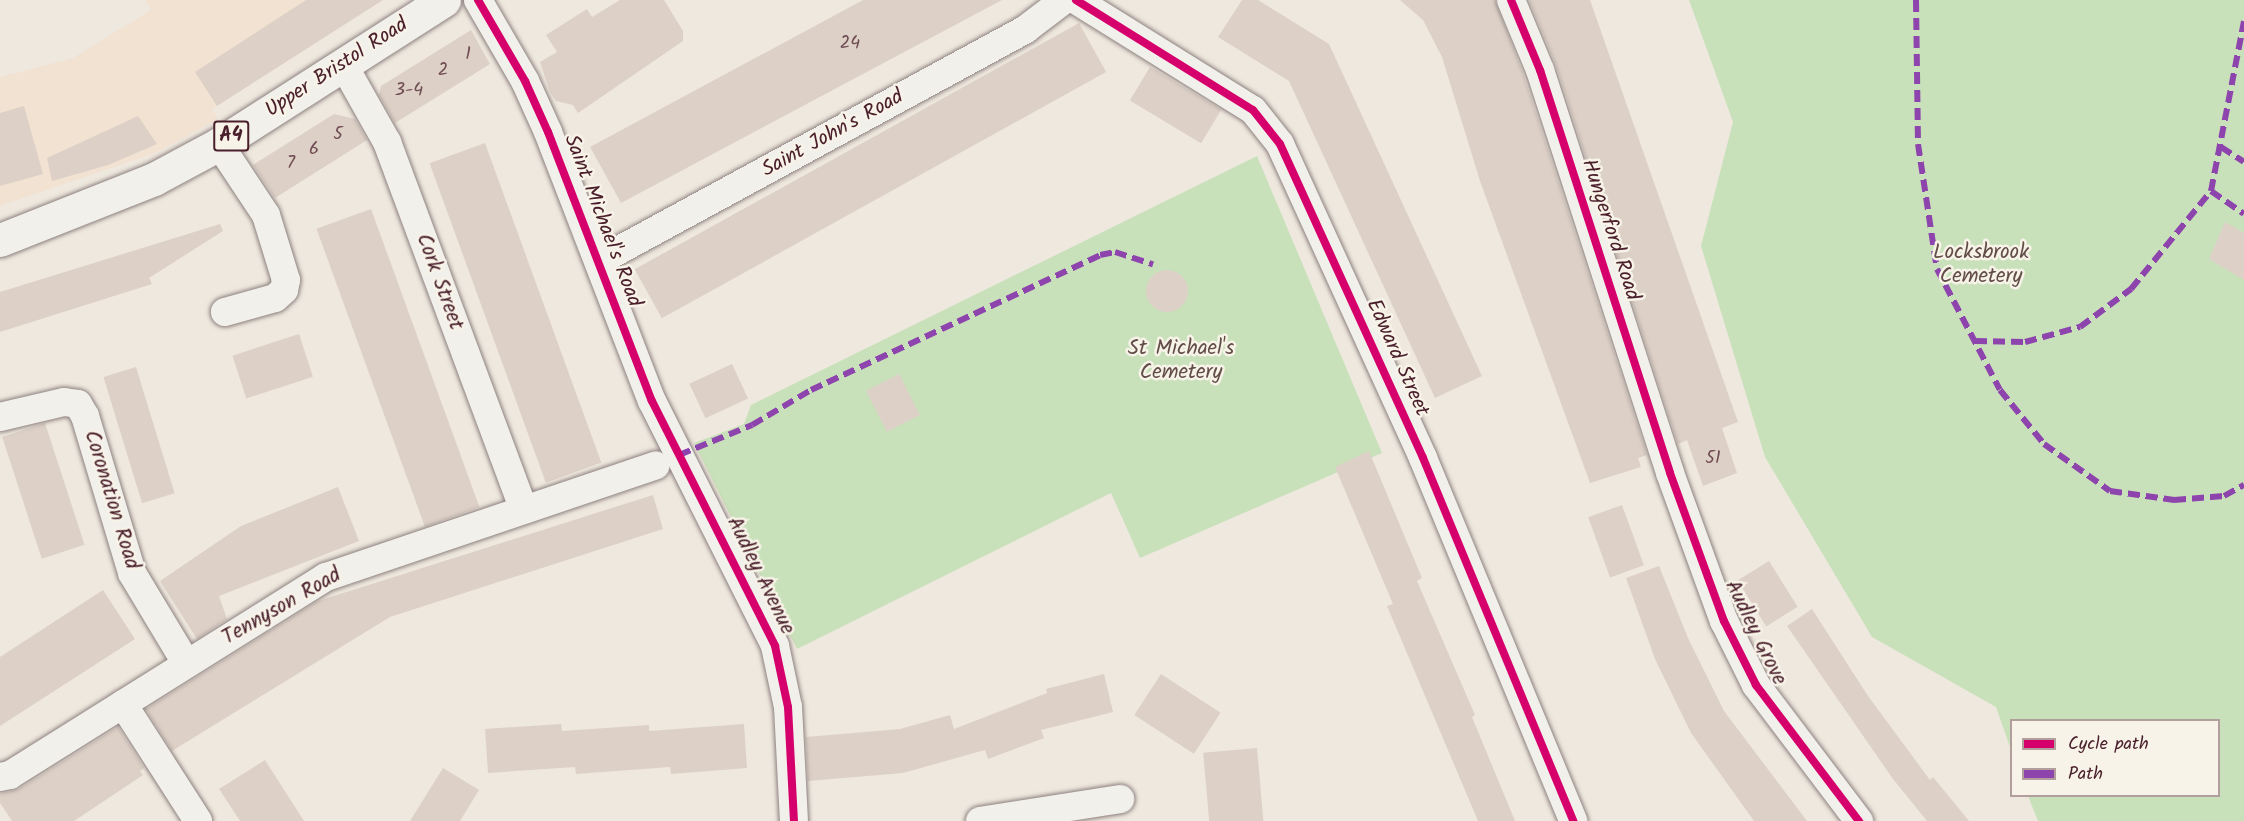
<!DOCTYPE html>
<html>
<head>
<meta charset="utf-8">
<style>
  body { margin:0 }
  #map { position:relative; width:2244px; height:821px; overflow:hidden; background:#efe8df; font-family:Kalam,sans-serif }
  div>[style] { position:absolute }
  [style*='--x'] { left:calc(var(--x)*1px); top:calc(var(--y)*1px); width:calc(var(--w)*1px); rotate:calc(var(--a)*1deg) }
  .built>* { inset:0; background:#f1e2d2 }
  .green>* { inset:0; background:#c9e1ba }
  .building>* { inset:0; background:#ddd0c7; transform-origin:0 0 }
  .round { border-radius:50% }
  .roads { filter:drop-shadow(0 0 2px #8d817f) drop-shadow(0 0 2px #8d817f) }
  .minor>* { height:28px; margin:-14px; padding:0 14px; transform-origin:14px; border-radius:14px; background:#f2f0eb }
  .primary>* { height:33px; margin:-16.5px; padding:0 16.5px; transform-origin:16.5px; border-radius:16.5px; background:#f2f0eb }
  .quiet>* { height:6px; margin-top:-3px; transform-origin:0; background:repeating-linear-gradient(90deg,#8e44ad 0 12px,transparent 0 18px) }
  .cycleway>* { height:8px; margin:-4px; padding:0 4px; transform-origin:4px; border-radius:4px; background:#d6006c }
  span { translate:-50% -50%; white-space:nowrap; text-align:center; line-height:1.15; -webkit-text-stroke:5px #f7f3e8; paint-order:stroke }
  .number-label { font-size:18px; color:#704c53 }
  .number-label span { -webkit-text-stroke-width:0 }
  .shield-label span { padding:2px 4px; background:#f7f3e8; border:2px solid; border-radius:4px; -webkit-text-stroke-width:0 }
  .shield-label { font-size:20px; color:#4a1f2b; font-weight:700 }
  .street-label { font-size:21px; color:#4a1f2b }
  .park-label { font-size:21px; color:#624e47 }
  .legend { position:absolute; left:2010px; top:719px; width:210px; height:78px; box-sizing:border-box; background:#f7f3e8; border:2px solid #b29e9c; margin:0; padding:8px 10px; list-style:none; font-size:18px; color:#4a1f2b }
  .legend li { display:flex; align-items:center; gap:12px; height:30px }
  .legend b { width:30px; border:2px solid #b29e9c }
</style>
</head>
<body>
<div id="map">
  <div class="built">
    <div style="clip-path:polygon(145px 0,383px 0,212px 109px,218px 119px,155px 153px,0 206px,0 77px,73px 58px,151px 10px)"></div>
  </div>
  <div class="green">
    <div style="clip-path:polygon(1689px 0,2244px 0,2244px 821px,2038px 821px,2028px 796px,2218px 796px,2218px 720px,2012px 720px,2011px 750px,1996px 707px,1872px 637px,1765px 457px,1701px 246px,1733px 122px)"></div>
    <div style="clip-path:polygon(1257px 156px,1382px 453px,1140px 558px,1111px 493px,797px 649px,694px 443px,744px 424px,751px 405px)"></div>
  </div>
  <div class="building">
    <div style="clip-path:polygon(306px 0,383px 0,217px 106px,195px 72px)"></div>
    <div style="clip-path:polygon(620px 0,664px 0,683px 31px,683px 41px,578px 113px,573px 105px,556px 101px,550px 92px,540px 62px,557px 52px,546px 35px,587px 9px,592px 17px)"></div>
    <div style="clip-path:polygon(863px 0,1002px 0,621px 203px,590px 147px)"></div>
    <div style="clip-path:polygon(1242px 0,1258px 0,1329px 44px,1482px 376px,1435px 398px,1289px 81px,1218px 37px)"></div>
    <div style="clip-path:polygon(1400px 0,1495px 0,1524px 76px,1647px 455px,1638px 458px,1641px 467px,1590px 483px,1480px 181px,1442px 57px,1423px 20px)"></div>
    <div style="clip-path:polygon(1529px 0,1590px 0,1738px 422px,1722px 428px,1737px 473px,1703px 486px,1687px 440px,1678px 444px,1556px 65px)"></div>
    <div style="left:1079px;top:23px;width:56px;height:508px;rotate:61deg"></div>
    <div style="clip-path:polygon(471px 30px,490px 64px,395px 123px,379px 95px,381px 86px)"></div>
    <div style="left:1150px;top:67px;width:83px;height:39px;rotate:31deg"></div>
    <div style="clip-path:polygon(24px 106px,43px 174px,0 186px,0 113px)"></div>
    <div style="clip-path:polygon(334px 114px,355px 119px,367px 140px,275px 198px,253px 165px)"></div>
    <div style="clip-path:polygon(138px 116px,157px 144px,108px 165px,52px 181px,47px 158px)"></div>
    <div style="left:485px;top:143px;width:340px;height:59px;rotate:70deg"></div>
    <div style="left:371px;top:209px;width:317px;height:58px;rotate:70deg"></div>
    <div style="clip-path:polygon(2225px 222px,2244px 233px,2244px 280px,2209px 259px)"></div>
    <div style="clip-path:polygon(220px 224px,223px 231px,149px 278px,152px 284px,0 332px,0 292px)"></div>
    <div class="round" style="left:1146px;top:270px;width:42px;height:42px"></div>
    <div style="left:299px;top:334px;width:45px;height:70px;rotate:72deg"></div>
    <div style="left:732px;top:364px;width:38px;height:47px;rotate:65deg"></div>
    <div style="left:136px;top:367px;width:132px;height:34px;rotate:73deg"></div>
    <div style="left:899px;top:374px;width:46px;height:37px;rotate:63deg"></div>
    <div style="left:45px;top:423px;width:128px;height:45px;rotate:72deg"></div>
    <div style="clip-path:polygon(1369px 451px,1422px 578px,1417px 581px,1475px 715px,1472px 717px,1515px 821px,1478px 821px,1387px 606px,1393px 604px,1335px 467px)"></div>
    <div style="clip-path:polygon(338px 487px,359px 541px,219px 596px,227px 619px,197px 639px,160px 581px,241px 526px)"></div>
    <div style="clip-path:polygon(653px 495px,663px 529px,390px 617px,172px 751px,146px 709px,318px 601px)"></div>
    <div style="left:1622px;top:505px;width:64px;height:36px;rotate:70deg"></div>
    <div style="left:1769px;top:561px;width:54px;height:37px;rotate:58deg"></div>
    <div style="clip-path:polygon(1659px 566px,1688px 638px,1724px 711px,1807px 821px,1754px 821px,1691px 733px,1655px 659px,1626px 578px)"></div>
    <div style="clip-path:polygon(103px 590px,135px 639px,0 726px,0 657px)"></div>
    <div style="clip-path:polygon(1812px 609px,1868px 696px,1930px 780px,1933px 777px,1969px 821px,1927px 821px,1893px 779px,1787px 626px)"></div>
    <div style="clip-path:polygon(1104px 674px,1113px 712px,1041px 730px,1044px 738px,988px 759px,985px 750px,903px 773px,808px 781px,806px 737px,900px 729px,950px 715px,954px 729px,1047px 693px,1046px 689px)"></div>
    <div style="left:1161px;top:674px;width:71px;height:49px;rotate:33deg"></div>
    <div style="clip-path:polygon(561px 724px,562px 731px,649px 725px,649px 731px,744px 724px,747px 768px,671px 774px,670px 767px,576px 774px,575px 767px,488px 773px,485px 729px)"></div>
    <div style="clip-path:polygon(118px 727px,144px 768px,140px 771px,143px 775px,74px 821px,12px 821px,0 803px,0 794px,19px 789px)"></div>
    <div style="left:1257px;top:748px;width:73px;height:54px;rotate:85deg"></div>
    <div style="clip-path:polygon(265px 760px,304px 821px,240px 821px,219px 789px)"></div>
    <div style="clip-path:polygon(443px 768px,479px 790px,460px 821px,410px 821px)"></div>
  </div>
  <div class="roads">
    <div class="minor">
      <div style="--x:478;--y:0;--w:94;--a:59.9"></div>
      <div style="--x:525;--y:81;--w:56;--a:65.7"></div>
      <div style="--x:548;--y:132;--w:288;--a:68.9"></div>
      <div style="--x:652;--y:401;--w:274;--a:63.3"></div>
      <div style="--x:775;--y:646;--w:62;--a:78"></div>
      <div style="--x:788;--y:707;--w:114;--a:87"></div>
      <div style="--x:1076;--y:0;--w:208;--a:31.9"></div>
      <div style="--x:1253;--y:110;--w:43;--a:51.5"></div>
      <div style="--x:1280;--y:144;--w:345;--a:65.5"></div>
      <div style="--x:1423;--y:458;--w:393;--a:67.5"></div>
      <div style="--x:1511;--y:0;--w:76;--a:67.5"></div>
      <div style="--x:1540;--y:70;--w:423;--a:72.1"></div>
      <div style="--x:1670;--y:473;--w:158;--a:70"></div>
      <div style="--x:1724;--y:621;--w:72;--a:63.4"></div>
      <div style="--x:1756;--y:685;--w:171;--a:52.9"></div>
      <div style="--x:343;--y:64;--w:90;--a:60.6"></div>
      <div style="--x:387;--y:142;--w:390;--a:69.6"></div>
      <div style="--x:219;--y:144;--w:85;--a:56.5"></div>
      <div style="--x:266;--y:215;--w:68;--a:72.9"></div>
      <div style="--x:286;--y:280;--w:10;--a:101"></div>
      <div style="--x:284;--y:290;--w:12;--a:138"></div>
      <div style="--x:275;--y:298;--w:52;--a:164.4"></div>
      <div style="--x:599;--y:261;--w:486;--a:-28.5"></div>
      <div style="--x:1026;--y:29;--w:48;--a:-37.3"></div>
      <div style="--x:0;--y:417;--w:66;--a:-13.2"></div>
      <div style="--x:64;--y:402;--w:14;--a:8"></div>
      <div style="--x:78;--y:404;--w:14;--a:60"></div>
      <div style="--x:85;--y:416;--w:164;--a:73.3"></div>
      <div style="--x:132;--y:573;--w:105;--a:59"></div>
      <div style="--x:123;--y:704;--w:139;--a:57.3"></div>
      <div style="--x:0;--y:777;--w:10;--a:-11"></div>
      <div style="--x:10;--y:775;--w:373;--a:-32.1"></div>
      <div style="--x:326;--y:577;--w:348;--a:-18.7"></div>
      <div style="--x:980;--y:821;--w:142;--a:-8.9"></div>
    </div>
    <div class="primary">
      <div style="--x:0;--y:240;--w:166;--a:-21.6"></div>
      <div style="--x:154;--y:179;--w:74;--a:-28.3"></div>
      <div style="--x:219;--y:144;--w:267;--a:-32.6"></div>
    </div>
  </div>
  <div class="quiet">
    <div style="--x:1916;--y:0;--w:144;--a:89.2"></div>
    <div style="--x:1918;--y:144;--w:126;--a:81.4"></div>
    <div style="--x:1937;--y:269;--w:136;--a:62.5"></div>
    <div style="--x:2000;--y:390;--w:70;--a:50.8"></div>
    <div style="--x:2044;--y:444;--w:81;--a:35.5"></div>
    <div style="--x:2110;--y:491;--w:65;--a:8"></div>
    <div style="--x:2174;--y:500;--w:50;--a:-4.6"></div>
    <div style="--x:2224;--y:496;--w:23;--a:-29"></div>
    <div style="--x:2221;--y:147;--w:27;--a:33"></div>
    <div style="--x:2211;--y:191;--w:40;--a:34.9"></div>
    <div style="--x:1975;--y:341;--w:50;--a:1.1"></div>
    <div style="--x:2025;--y:342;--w:57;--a:-15.3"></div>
    <div style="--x:2080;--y:327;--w:64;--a:-36.7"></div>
    <div style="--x:2131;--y:289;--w:127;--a:-50.8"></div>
    <div style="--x:2211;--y:191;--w:173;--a:-79"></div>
    <div style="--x:679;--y:455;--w:79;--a:-22.3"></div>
    <div style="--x:752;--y:425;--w:69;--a:-30.7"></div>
    <div style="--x:811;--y:390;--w:319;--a:-25"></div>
    <div style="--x:1100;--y:255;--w:15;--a:-11"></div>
    <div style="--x:1115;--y:252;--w:40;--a:18"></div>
  </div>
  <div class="cycleway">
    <div style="--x:478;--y:0;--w:94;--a:59.9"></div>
    <div style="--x:525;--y:81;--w:56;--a:65.7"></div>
    <div style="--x:548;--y:132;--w:288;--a:68.9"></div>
    <div style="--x:652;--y:401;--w:274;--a:63.3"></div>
    <div style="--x:775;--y:646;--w:62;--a:78"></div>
    <div style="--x:788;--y:707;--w:114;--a:87"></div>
    <div style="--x:1076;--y:0;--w:208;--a:31.9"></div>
    <div style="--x:1253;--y:110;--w:43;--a:51.5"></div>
    <div style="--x:1280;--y:144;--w:345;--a:65.5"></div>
    <div style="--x:1423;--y:458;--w:393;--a:67.5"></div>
    <div style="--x:1511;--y:0;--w:76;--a:67.5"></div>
    <div style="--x:1540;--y:70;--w:423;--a:72.1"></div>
    <div style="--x:1670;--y:473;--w:158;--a:70"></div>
    <div style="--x:1724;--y:621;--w:72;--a:63.4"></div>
    <div style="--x:1756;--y:685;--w:171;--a:52.9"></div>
  </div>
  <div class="number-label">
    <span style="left:850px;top:44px">24</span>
    <span style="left:468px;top:55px">1</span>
    <span style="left:443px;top:71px">2</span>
    <span style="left:409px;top:91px">3-4</span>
    <span style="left:338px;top:135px">5</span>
    <span style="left:314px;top:150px">6</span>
    <span style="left:291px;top:164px">7</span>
    <span style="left:1713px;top:459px">51</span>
  </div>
  <div class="shield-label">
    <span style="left:231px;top:136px">A4</span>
  </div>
  <div class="street-label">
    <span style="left:337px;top:68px;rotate:-33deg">Upper Bristol Road</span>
    <span style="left:833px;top:134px;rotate:-29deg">Saint John's Road</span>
    <span style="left:602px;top:221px;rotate:69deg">Saint Michael's Road</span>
    <span style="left:1610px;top:230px;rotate:72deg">Hungerford Road</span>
    <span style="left:439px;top:282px;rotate:70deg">Cork Street</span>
    <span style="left:1397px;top:358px;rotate:66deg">Edward Street</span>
    <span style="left:111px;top:500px;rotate:73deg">Coronation Road</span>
    <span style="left:760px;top:576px;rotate:64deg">Audley Avenue</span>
    <span style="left:282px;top:607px;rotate:-30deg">Tennyson Road</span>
    <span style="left:1755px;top:633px;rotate:64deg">Audley Grove</span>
  </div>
  <div class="park-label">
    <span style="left:1981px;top:265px">Locksbrook<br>Cemetery</span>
    <span style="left:1181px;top:361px">St Michael's<br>Cemetery</span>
  </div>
  <ul class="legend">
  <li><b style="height:8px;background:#d6006c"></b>Cycle path</li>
  <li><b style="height:8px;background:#8e44ad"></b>Path</li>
  </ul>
</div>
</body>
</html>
